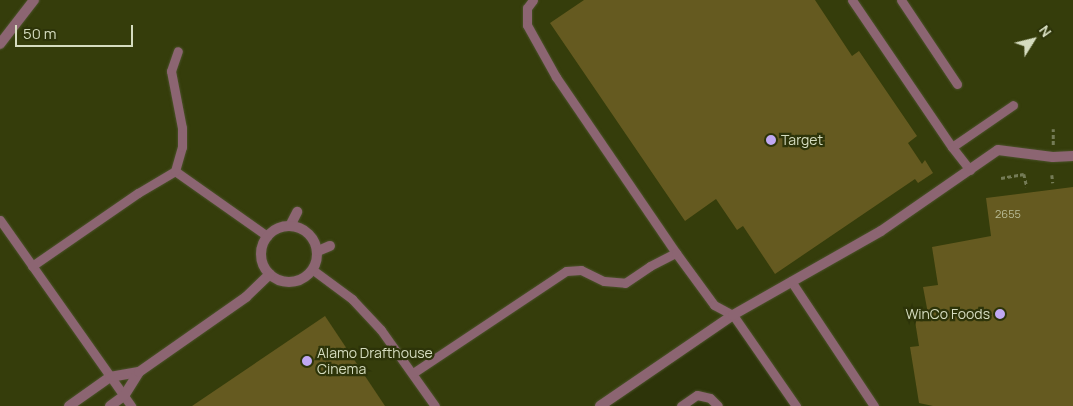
<!DOCTYPE html>
<html>
<head>
<meta charset="utf-8">
<style>
  body { margin:0 }
  #map { position:relative; width:1073px; height:406px; overflow:hidden; background:#2d3409; font-family:Manrope,sans-serif }
  div>[style] { position:absolute }
  [style*='--x'] { left:calc(var(--x)*1px); top:calc(var(--y)*1px); width:calc(var(--w)*1px); rotate:calc(var(--a)*1deg) }
  .built>* { inset:0; background:#353d0b }
  .building>* { inset:0; background:#655a20 }
  .path>* { height:2.5px; margin-top:-1.25px; transform-origin:0; background:repeating-linear-gradient(90deg,#747b56 0 4px,transparent 0 6.5px) }
  .roads { filter:drop-shadow(0 0 1px #4b522a) drop-shadow(0 0 1px #4b522a) }
  .service>* { height:9px; margin:-4.5px; padding:0 4.5px; transform-origin:4.5px; border-radius:4.5px; background:#8c6572 }
  .minor>* { height:10px; margin:-5px; padding:0 5px; transform-origin:5px; border-radius:5px; background:#8c6572 }
  .minor>.ring { margin:-5px; padding:0; box-sizing:content-box; background:none; border:10px solid #8c6572; border-radius:50% }
  .dots>* { width:14px; height:14px; translate:-50% -50%; box-sizing:border-box; border:2px solid #2d3409; border-radius:50% }
  span { translate:-50% -50%; white-space:nowrap; text-align:center; line-height:1.15; -webkit-text-stroke:4.5px #2d3409; paint-order:stroke }
  .number-label { font-size:11px; color:#b9bc97 }
  .number-label span { -webkit-text-stroke-width:0 }
  .poi-label { font-size:14px; color:#d5dcbf }
  .left { translate:0 -50%; text-align:left }
  .right { translate:-100% -50%; text-align:right }
  .north { position:absolute; left:1008px; top:15px; width:50px; height:50px; -webkit-text-stroke:4px #2d3409; paint-order:stroke; rotate:54deg; font-size:14px; font-weight:700; line-height:20px; text-align:center; color:#d5dcbf }
  .north::after { content:''; display:block; margin:auto; width:18px; height:22px; background:#d5dcbf; clip-path:polygon(50% 0,100% 100%,50% 72%,0 100%) }
  .scale { position:absolute; left:15px; top:25px; width:118px; height:22px; box-sizing:border-box; border:2px solid #d5dcbf; border-top:0; padding-left:6px; font-size:15px; line-height:18px; white-space:nowrap; color:#d5dcbf; -webkit-text-stroke:4px #2d3409; paint-order:stroke }
</style>
</head>
<body>
<div id="map">
  <div class="built">
    <div style="clip-path:polygon(0 0,1073px 0,1073px 406px,796px 406px,733px 315px,601px 406px,0 406px)"></div>
  </div>
  <div class="building">
    <div style="clip-path:polygon(584px 0,815px 0,852px 56px,859px 51px,917px 136px,908px 143px,922px 164px,925px 160px,933px 173px,918px 183px,915px 179px,775px 274px,743px 226px,737px 230px,716px 199px,685px 221px,550px 23px)"></div>
    <div style="clip-path:polygon(1073px 187px,1073px 406px,933px 406px,919px 403px,910px 347px,919px 346px,915px 321px,929px 319px,923px 287px,938px 285px,932px 247px,991px 236px,986px 198px)"></div>
    <div style="clip-path:polygon(325px 316px,385px 406px,192px 406px)"></div>
  </div>
  <div class="path">
    <div style="--x:1053;--y:145;--w:16;--a:-90"></div>
    <div style="--x:1052;--y:175;--w:8;--a:83"></div>
    <div style="--x:1001;--y:178;--w:23;--a:-10"></div>
    <div style="--x:1024;--y:174;--w:13;--a:77"></div>
  </div>
  <div class="roads">
    <div class="service">
      <div style="--x:533;--y:0;--w:10;--a:127"></div>
      <div style="--x:527;--y:8;--w:17;--a:90"></div>
      <div style="--x:527;--y:25;--w:60;--a:60.9"></div>
      <div style="--x:556;--y:77;--w:213;--a:55.7"></div>
      <div style="--x:852;--y:0;--w:178;--a:55.8"></div>
      <div style="--x:901;--y:0;--w:101;--a:56.3"></div>
      <div style="--x:970;--y:170;--w:29;--a:-128"></div>
      <div style="--x:952;--y:147;--w:74;--a:-34.5"></div>
      <div style="--x:175;--y:171;--w:113;--a:35.2"></div>
      <div style="--x:0;--y:220;--w:228;--a:54.8"></div>
      <div style="--x:32;--y:266;--w:129;--a:-34.6"></div>
      <div style="--x:138;--y:193;--w:43;--a:-30.7"></div>
      <div style="--x:175;--y:171;--w:25;--a:-74"></div>
      <div style="--x:182;--y:147;--w:19;--a:-90"></div>
      <div style="--x:182;--y:128;--w:58;--a:-100.9"></div>
      <div style="--x:171;--y:71;--w:21;--a:-71"></div>
      <div style="--x:313;--y:270;--w:49;--a:36.6"></div>
      <div style="--x:352;--y:299;--w:42;--a:46.9"></div>
      <div style="--x:381;--y:330;--w:93;--a:54.6"></div>
      <div style="--x:791;--y:281;--w:150;--a:56.4"></div>
      <div style="--x:413;--y:373;--w:184;--a:-33.7"></div>
      <div style="--x:566;--y:271;--w:15;--a:-4"></div>
      <div style="--x:581;--y:270;--w:25;--a:26"></div>
      <div style="--x:604;--y:281;--w:21;--a:5"></div>
      <div style="--x:625;--y:283;--w:30;--a:-34"></div>
      <div style="--x:650;--y:266;--w:29;--a:-27"></div>
      <div style="--x:676;--y:253;--w:64;--a:53.8"></div>
      <div style="--x:714;--y:305;--w:21;--a:28"></div>
      <div style="--x:733;--y:315;--w:111;--a:55.3"></div>
      <div style="--x:681;--y:406;--w:19;--a:-35"></div>
      <div style="--x:697;--y:395;--w:13;--a:13"></div>
      <div style="--x:710;--y:398;--w:11;--a:45"></div>
    </div>
    <div class="minor">
      <div style="--x:0;--y:44;--w:56;--a:-52.3"></div>
      <div style="--x:290;--y:226;--w:16;--a:-63"></div>
      <div class="ring" style="left:261px;top:226px;width:46px;height:46px"></div>
      <div style="--x:318;--y:251;--w:13;--a:-23"></div>
      <div style="--x:69;--y:406;--w:50;--a:-35.3"></div>
      <div style="--x:110;--y:377;--w:29;--a:-10"></div>
      <div style="--x:110;--y:406;--w:17;--a:-36"></div>
      <div style="--x:124;--y:396;--w:28;--a:-58"></div>
      <div style="--x:139;--y:372;--w:131;--a:-35"></div>
      <div style="--x:246;--y:297;--w:33;--a:-44"></div>
      <div style="--x:600;--y:406;--w:161;--a:-34.4"></div>
      <div style="--x:733;--y:315;--w:170;--a:-29.6"></div>
      <div style="--x:881;--y:231;--w:142;--a:-34.7"></div>
      <div style="--x:998;--y:150;--w:55;--a:7.3"></div>
      <div style="--x:1053;--y:157;--w:20;--a:-3"></div>
    </div>
  </div>
  <div class="dots">
    <div style="left:771px;top:140px;background:#c0a8f3"></div>
    <div style="left:1000px;top:314px;background:#c0a8f3"></div>
    <div style="left:307px;top:361px;background:#c0a8f3"></div>
  </div>
  <div class="number-label">
    <span style="left:1008px;top:214px">2655</span>
  </div>
  <div class="poi-label">
    <span class="left" style="left:781px;top:140px">Target</span>
    <span class="right" style="left:990px;top:314px">WinCo Foods</span>
    <span class="left" style="left:317px;top:361px">Alamo Drafthouse<br>Cinema</span>
  </div>
  <div class="north">N</div>
  <div class="scale">50 m</div>
</div>
</body>
</html>
